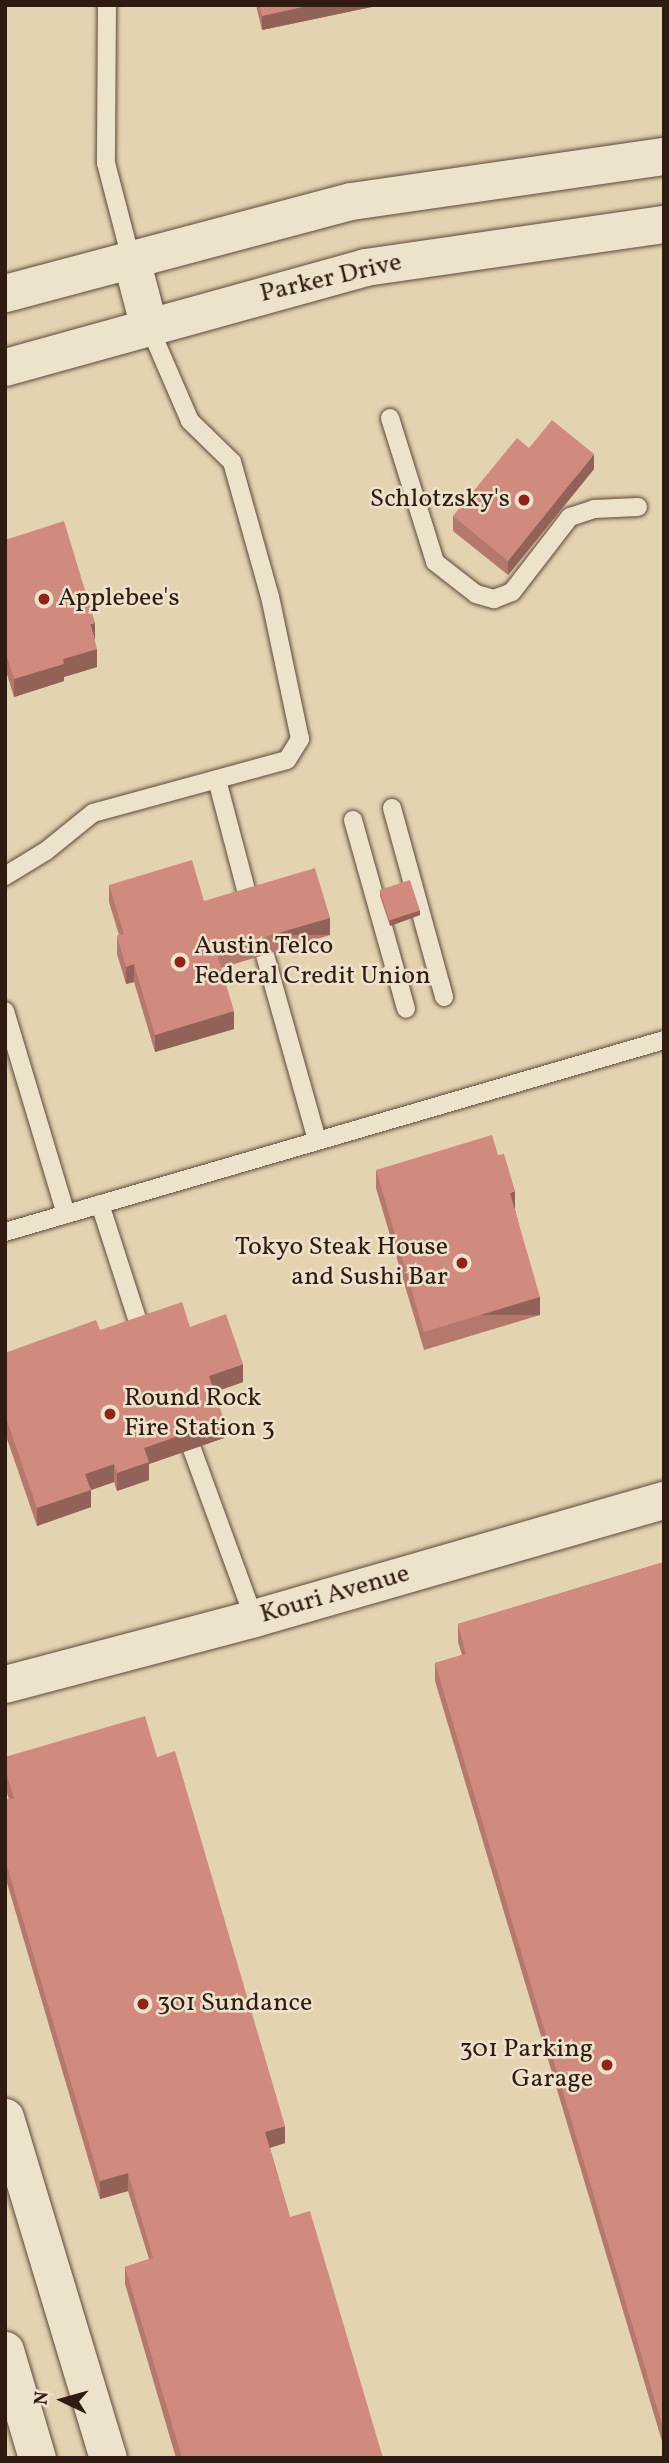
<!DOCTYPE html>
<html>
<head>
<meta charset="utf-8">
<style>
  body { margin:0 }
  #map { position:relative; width:669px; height:2463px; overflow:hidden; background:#e3d3b1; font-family:Vollkorn,serif }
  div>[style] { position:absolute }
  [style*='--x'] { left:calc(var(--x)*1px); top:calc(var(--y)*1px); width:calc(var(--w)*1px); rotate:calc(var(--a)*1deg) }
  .roads { filter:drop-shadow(0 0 2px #5d493a) drop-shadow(0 0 2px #5d493a) }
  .lane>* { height:18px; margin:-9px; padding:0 9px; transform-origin:9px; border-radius:9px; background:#ede2cc }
  .street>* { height:37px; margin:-18.5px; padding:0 18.5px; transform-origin:18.5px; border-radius:18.5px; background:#ede2cc }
  .wall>* { inset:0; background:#b4786c }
  .shaded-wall>* { inset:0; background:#926158; transform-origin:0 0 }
  .building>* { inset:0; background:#d18b7e; transform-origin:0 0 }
  .dots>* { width:19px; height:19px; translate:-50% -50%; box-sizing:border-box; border:4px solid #ede2cc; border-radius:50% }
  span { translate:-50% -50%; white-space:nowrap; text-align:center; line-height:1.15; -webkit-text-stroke:5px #ede2cc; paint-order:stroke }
  .street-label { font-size:26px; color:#301b12 }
  .poi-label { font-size:26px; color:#301b12 }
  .right { translate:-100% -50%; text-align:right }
  .left { translate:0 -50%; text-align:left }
  .frame { position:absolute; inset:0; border:7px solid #301b12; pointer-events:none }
  .north { position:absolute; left:28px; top:2365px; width:70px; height:70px; -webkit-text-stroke:5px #ede2cc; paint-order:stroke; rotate:275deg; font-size:19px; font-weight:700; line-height:28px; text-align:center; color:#301b12 }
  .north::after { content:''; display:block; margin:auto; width:24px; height:32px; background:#301b12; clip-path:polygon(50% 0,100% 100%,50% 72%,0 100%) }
</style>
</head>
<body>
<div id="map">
  <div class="roads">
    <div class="lane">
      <div style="--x:107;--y:5;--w:158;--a:90.4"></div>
      <div style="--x:106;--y:163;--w:99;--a:75.4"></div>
      <div style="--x:390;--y:418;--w:151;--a:72.6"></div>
      <div style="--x:435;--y:562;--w:52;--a:38"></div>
      <div style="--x:476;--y:594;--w:19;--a:16"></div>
      <div style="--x:494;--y:599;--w:19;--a:-21"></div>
      <div style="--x:512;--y:592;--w:95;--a:-52.3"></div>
      <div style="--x:570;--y:517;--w:25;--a:-18"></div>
      <div style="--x:594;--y:509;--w:44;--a:-2.6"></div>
      <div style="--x:217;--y:780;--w:129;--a:75.2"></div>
      <div style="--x:392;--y:808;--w:196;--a:74.6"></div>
      <div style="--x:353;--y:820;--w:196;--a:74.3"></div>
      <div style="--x:5;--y:876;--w:48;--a:-31.4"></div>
      <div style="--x:46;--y:851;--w:60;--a:-39"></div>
      <div style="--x:93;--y:813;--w:201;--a:-15.3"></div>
      <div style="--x:287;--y:760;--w:25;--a:-58"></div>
      <div style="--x:300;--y:739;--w:145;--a:-101.9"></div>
      <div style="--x:270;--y:597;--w:140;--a:-105.7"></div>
      <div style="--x:232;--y:462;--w:59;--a:-135.7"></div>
      <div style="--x:190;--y:421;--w:106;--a:-113.4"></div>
      <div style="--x:265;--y:955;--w:192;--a:74.3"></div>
      <div style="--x:5;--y:1011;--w:212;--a:73.3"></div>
      <div style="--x:100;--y:1204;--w:137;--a:72.1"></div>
      <div style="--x:5;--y:1232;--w:686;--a:-16.24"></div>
      <div style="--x:192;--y:1449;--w:180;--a:69.9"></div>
    </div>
    <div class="street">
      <div style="--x:131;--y:259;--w:67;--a:75.3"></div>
      <div style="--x:5;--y:293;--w:358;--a:-14.9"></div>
      <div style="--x:351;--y:201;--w:316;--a:-8.2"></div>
      <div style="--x:5;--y:367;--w:374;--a:-15.5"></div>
      <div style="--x:365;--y:267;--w:302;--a:-8.2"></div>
      <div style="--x:5;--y:1684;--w:258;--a:-14.8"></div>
      <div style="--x:254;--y:1618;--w:427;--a:-16.1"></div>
      <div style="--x:5;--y:2117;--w:356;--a:73.2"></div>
      <div style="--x:5;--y:2350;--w:113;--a:73.5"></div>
    </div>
  </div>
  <div class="wall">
    <div style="clip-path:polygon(256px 5px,381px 5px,262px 30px)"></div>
    <div style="clip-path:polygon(594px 469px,508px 575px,453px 531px,453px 516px)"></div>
    <div style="clip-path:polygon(5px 540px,95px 641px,97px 667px,64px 677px,64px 681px,14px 697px,5px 668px)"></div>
    <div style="clip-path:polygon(109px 885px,204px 901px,330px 935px,221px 968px,234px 1029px,155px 1052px,134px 982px,126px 984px,117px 954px,117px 936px,119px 935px,109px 902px)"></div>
    <div style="clip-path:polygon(380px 890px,420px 915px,390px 926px,380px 896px)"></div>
    <div style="clip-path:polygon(376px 1170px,515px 1209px,540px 1315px,424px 1350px,376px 1188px)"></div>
    <div style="clip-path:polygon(190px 1327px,243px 1382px,214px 1392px,224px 1438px,149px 1464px,149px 1480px,117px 1491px,114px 1482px,91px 1490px,91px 1507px,37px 1526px,5px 1433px,5px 1353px,100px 1330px)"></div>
    <div style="clip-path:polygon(664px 1562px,664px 2448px,435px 1681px,435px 1663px,462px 1655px,458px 1642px,458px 1624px)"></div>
    <div style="clip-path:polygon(5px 1757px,157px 1757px,285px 2143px,270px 2148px,290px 2217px,383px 2458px,176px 2458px,125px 2284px,125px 2267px,149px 2259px,128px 2191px,100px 2199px,5px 1876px,5px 1800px,9px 1799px,5px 1787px)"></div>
  </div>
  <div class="shaded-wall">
    <div style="clip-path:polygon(311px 5px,381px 5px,262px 30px,262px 16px)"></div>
    <div style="clip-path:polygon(594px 454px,594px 469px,508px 575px,508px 561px)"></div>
    <div style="clip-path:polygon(95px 623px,95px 641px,90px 624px)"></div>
    <div style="clip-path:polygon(97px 649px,97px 667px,64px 677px,64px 681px,14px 697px,14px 679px,63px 659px)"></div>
    <div style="clip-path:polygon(420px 910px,420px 915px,390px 926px,390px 920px)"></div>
    <div style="left:330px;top:918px;width:17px;height:119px;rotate:90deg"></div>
    <div style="clip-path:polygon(134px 964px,134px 982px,126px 984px,126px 967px)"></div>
    <div style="clip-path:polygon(234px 1011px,234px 1029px,155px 1052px,155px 1035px)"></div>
    <div style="clip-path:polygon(515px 1191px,515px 1209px,510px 1210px,510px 1193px)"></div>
    <div style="left:540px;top:1297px;width:18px;height:121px;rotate:90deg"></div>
    <div style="clip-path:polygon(243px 1364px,243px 1382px,209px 1394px,209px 1376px)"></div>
    <div style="clip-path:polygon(224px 1420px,224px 1438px,149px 1464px,149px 1480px,117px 1491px,117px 1473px,144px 1448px)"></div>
    <div style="clip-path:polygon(114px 1464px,114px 1482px,91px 1490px,91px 1507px,37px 1526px,37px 1508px,85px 1474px)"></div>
    <div style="clip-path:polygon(285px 2126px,285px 2143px,265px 2149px,265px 2132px)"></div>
    <div style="clip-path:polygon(128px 2173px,128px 2191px,100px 2199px,100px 2181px)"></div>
  </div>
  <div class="building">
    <div style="clip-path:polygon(259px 5px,311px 5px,262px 16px)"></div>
    <div style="clip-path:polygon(552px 420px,594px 454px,508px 561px,453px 516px,517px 438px,529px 448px)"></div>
    <div style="clip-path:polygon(64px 521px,95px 623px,90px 624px,97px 649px,63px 659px,64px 664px,14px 679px,5px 650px,5px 540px)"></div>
    <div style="clip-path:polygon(192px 860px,204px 901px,315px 868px,330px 918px,216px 951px,234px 1011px,155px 1035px,134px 964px,126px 967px,117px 936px,124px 934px,109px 885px)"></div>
    <div style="left:410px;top:880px;width:32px;height:32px;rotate:72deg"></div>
    <div style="clip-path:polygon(492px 1135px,498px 1155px,504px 1154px,515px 1191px,510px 1193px,540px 1297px,424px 1332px,376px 1170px)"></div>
    <div style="clip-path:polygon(182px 1302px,190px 1327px,226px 1314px,243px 1364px,209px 1376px,224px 1420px,144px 1448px,149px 1462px,117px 1473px,114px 1464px,85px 1474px,91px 1490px,37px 1508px,5px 1415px,5px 1353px,96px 1320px,100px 1330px)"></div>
    <div style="clip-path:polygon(664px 1562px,664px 2431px,435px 1663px,466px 1654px,458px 1624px)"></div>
    <div style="clip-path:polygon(145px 1716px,157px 1757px,175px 1751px,285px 2126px,265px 2132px,290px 2217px,310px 2211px,383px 2458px,182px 2458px,125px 2267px,153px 2258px,128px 2173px,100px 2181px,5px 1859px,5px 1800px,14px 1798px,5px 1769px,5px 1757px)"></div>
  </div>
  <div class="dots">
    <div style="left:524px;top:500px;background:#8f2418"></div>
    <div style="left:44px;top:599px;background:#8f2418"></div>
    <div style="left:180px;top:962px;background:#8f2418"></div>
    <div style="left:462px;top:1263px;background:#8f2418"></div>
    <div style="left:110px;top:1414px;background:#8f2418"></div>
    <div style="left:143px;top:2004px;background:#8f2418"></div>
    <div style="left:607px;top:2065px;background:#8f2418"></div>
  </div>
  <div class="street-label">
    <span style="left:331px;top:279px;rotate:-13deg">Parker Drive</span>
    <span style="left:335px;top:1595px;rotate:-16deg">Kouri Avenue</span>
  </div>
  <div class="poi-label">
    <span class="right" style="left:510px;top:500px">Schlotzsky's</span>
    <span class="left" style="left:58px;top:599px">Applebee's</span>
    <span class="left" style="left:194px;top:962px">Austin Telco<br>Federal Credit Union</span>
    <span class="right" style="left:448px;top:1263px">Tokyo Steak House<br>and Sushi Bar</span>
    <span class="left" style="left:124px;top:1414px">Round Rock<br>Fire Station 3</span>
    <span class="left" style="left:157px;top:2004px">301 Sundance</span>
    <span class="right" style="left:593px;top:2065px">301 Parking<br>Garage</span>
  </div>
  <div class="frame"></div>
  <div class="north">N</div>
</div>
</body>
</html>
